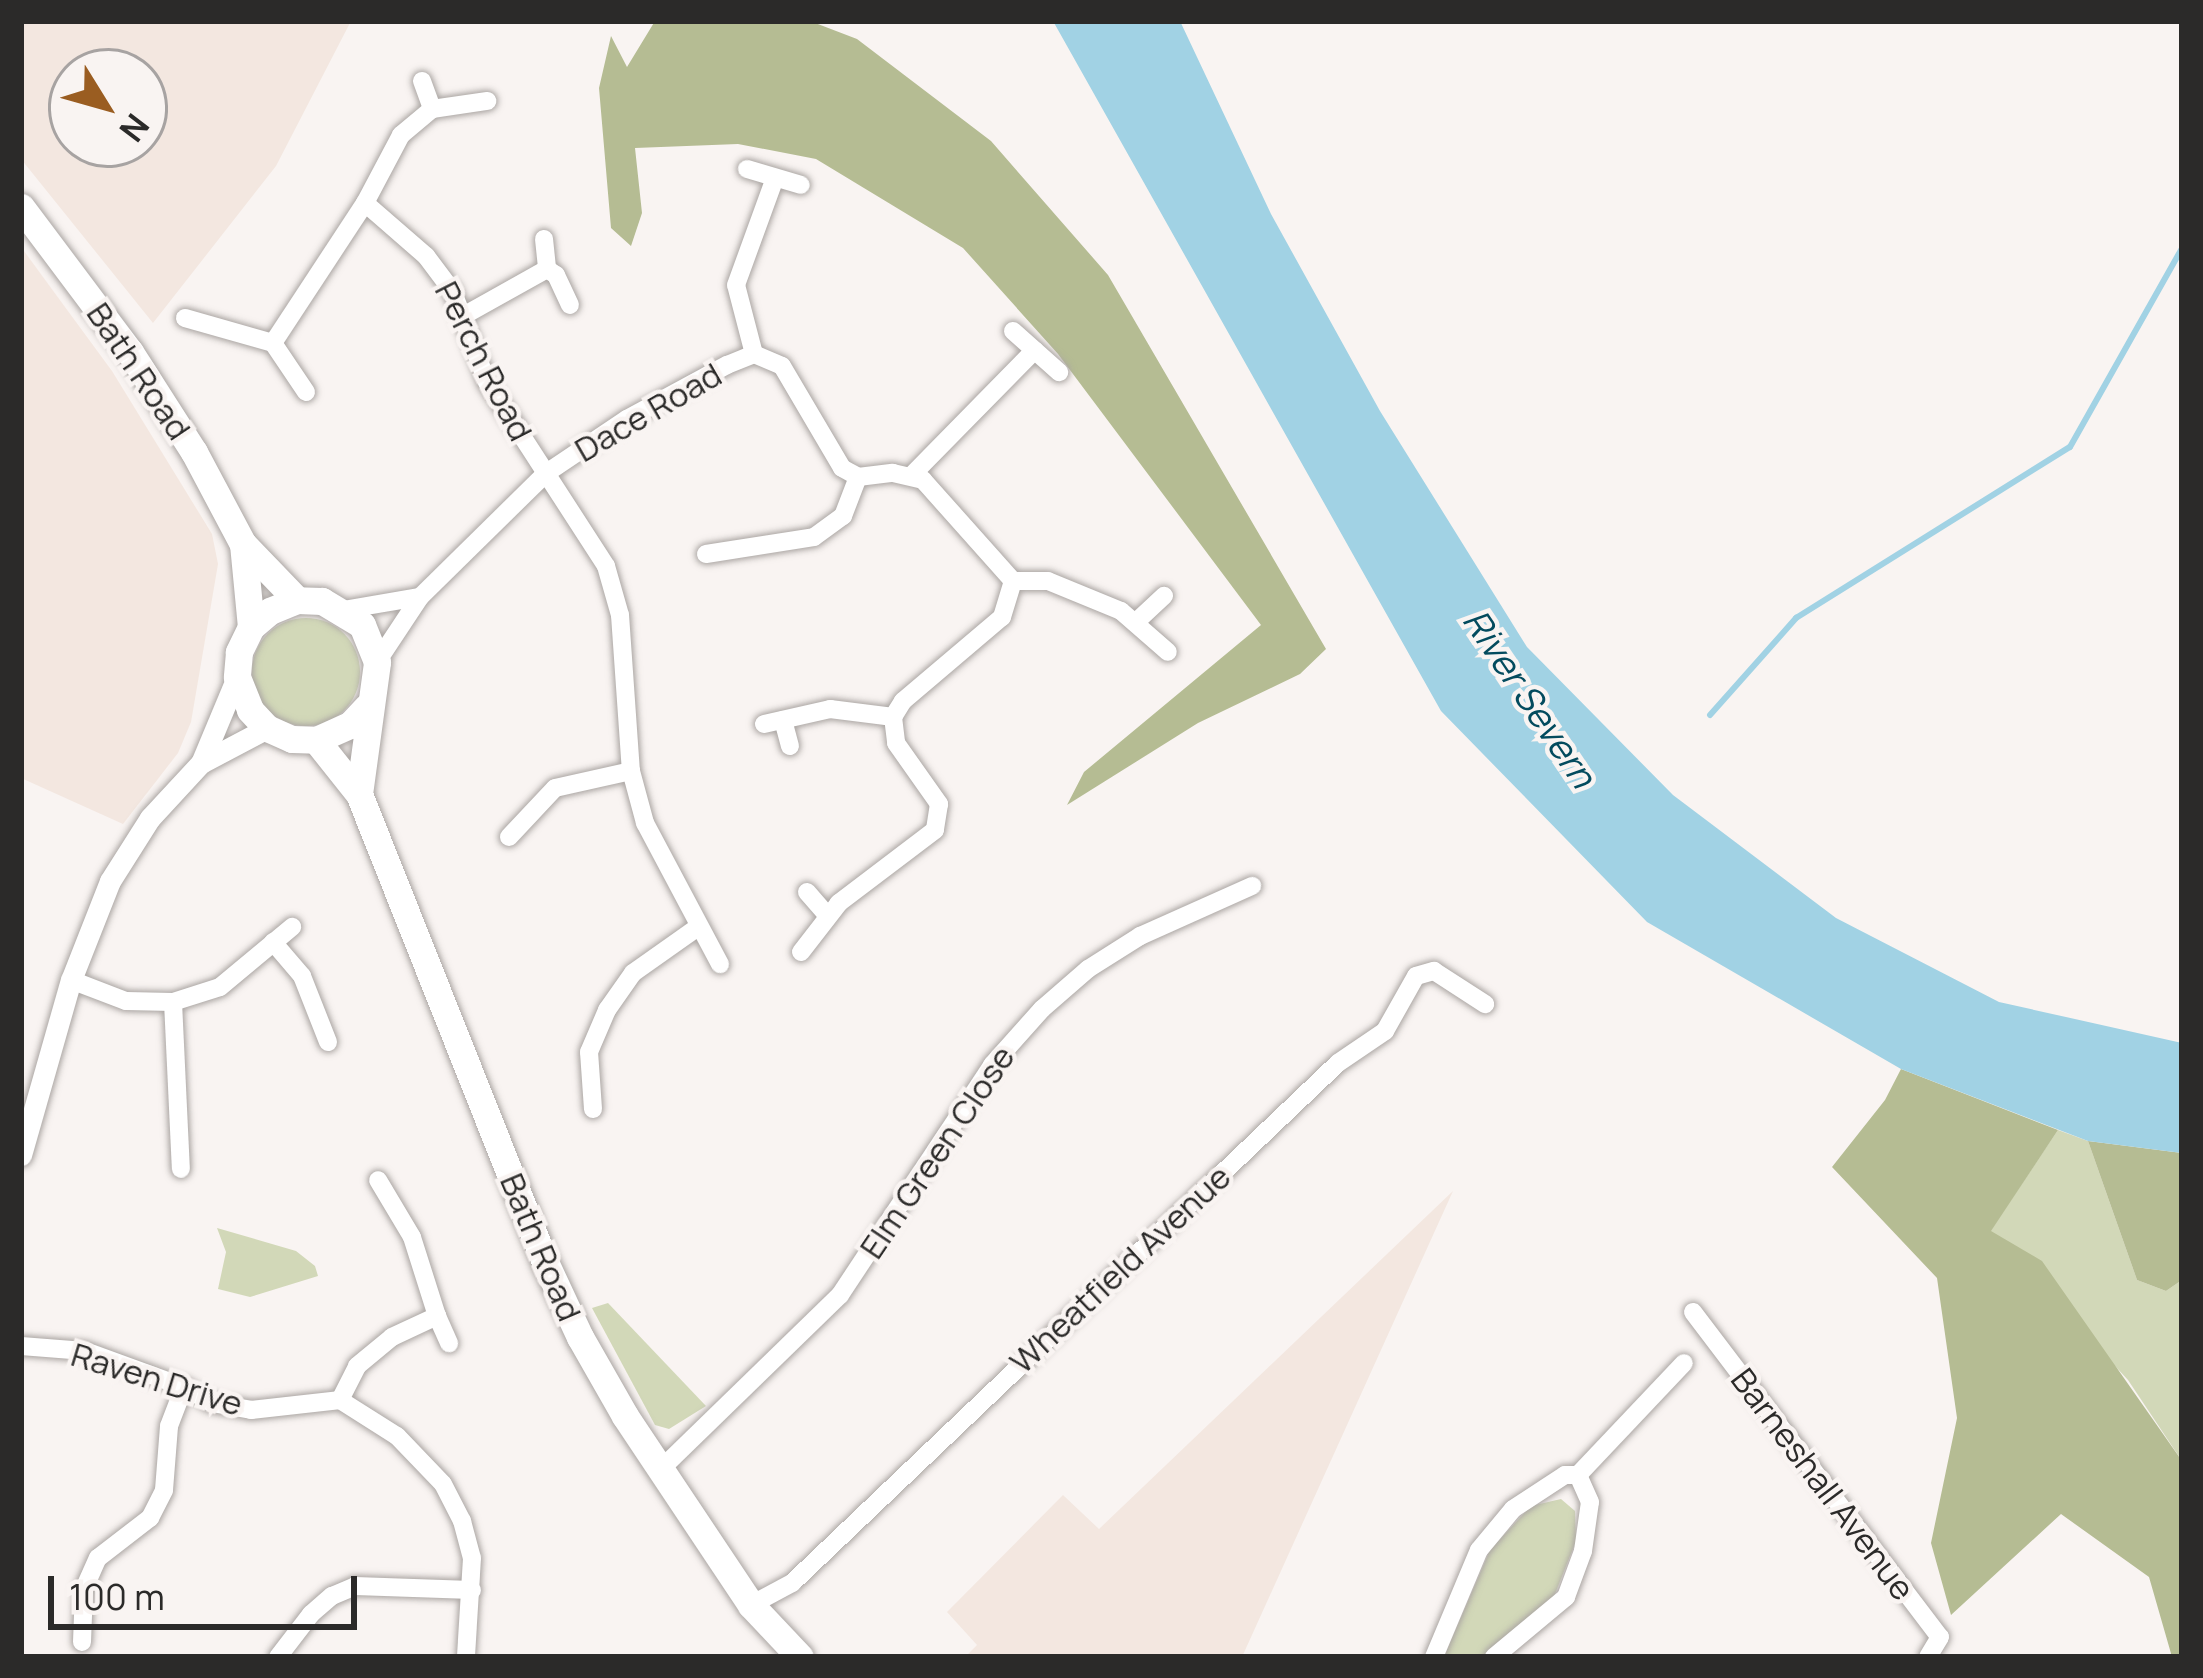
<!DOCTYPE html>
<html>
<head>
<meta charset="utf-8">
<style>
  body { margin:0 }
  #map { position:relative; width:2203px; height:1678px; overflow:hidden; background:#f9f4f2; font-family:Manrope,sans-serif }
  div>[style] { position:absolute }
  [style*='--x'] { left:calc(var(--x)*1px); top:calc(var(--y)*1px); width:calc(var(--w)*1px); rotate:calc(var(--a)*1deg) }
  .built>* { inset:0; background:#f3e7e0 }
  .green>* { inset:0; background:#d2d8b8 }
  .round { border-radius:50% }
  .forest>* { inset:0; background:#b5bc93 }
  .water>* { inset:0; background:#a1d2e4 }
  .stream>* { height:6px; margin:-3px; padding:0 3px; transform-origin:3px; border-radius:3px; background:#a1d2e4 }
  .roads { filter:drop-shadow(0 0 3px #aba6a3) drop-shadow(0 0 3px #aba6a3) }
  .minor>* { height:18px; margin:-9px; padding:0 9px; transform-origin:9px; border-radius:9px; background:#fff }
  .tertiary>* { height:21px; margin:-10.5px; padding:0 10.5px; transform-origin:10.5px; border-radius:10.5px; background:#fff }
  .primary>* { height:27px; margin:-13.5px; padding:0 13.5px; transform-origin:13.5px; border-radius:13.5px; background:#fff }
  span { translate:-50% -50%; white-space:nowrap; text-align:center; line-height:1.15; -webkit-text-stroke:9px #f9f4f2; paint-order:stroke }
  .street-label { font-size:33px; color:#2b2a29 }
  .water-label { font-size:36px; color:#034b5e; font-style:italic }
  .frame { position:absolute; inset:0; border:24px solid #2b2a29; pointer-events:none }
  .north { position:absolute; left:48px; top:48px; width:120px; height:120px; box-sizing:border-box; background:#f9f4f2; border:3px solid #a7a3a2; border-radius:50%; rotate:127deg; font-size:33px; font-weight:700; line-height:48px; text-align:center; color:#2b2a29 }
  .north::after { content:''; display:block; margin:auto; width:42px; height:54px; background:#9a5d21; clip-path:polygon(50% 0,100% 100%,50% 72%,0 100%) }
  .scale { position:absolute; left:48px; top:1576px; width:309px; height:54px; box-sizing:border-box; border:6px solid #2b2a29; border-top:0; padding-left:15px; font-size:36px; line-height:42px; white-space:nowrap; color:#2b2a29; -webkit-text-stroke:9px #f9f4f2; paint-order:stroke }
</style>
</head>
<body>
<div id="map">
  <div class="built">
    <div style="clip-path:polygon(evenodd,21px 21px,351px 21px,276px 166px,153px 323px,21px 159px,21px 21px,72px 72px,144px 72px,144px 144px,72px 144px,72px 72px)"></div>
    <div style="clip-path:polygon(21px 247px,112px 371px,212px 534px,218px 564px,191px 722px,178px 753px,123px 824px,21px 778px)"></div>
    <div style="clip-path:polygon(1453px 1191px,1242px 1657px,965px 1657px,977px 1645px,947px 1612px,1063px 1495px,1099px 1529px)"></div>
  </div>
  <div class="green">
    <div class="round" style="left:252px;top:618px;width:108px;height:108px"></div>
    <div style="clip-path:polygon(2058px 1130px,2088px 1141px,2137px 1280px,2166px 1291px,2182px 1280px,2182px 1461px,2128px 1380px,1990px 1231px)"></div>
    <div style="clip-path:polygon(217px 1228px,296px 1251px,315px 1266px,318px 1276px,250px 1297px,218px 1289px,226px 1252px)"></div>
    <div style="clip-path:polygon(608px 1303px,706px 1406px,669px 1429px,655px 1425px,592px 1308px)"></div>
    <div style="clip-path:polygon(1561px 1499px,1575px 1511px,1576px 1541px,1553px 1599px,1485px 1657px,1444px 1657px,1490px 1550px,1531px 1506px)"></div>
  </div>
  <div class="forest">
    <div style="clip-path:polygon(655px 21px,810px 21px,857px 39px,991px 141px,1108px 275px,1326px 649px,1300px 674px,1198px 723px,1067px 805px,1084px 772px,1261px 625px,1058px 354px,963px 248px,816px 159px,738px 144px,635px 148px,642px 213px,631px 246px,611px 228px,599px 88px,611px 36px,627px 67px)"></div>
    <div style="clip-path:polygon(1901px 1069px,2058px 1130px,1991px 1231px,2042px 1261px,2182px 1461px,2182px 1657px,2172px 1657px,2149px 1577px,2061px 1514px,1951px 1615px,1931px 1543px,1957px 1418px,1937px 1278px,1832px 1167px,1885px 1100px)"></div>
    <div style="clip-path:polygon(2088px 1141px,2182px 1153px,2182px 1280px,2166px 1291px,2137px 1280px)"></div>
  </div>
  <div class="water">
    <div style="clip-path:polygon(1053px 21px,1180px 21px,1271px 214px,1380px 411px,1527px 647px,1673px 795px,1836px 918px,1999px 1002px,2182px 1043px,2182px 1153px,2088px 1141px,1901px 1069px,1647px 922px,1441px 711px)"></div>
  </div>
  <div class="stream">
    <div style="--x:1710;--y:715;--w:130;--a:-48.4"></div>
    <div style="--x:1796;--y:618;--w:323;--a:-32"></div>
    <div style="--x:2070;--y:447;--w:228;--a:-60.6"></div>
  </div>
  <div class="roads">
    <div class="minor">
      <div style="--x:422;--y:81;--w:30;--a:70"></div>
      <div style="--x:747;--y:169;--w:56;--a:16.5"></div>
      <div style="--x:365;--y:203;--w:81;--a:41"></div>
      <div style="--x:426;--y:256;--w:45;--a:53.1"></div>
      <div style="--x:453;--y:292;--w:96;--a:69.3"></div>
      <div style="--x:487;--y:382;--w:219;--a:57.1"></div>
      <div style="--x:606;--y:566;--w:51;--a:74.1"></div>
      <div style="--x:620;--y:615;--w:156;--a:86"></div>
      <div style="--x:631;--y:771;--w:54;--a:74.9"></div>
      <div style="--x:645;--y:823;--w:160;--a:62"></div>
      <div style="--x:544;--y:239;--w:30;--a:84"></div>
      <div style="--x:463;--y:316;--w:96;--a:-29.2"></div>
      <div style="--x:547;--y:269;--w:11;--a:34"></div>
      <div style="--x:556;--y:275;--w:33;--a:65"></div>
      <div style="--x:185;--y:318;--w:91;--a:15.9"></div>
      <div style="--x:1013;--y:331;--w:62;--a:41.7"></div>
      <div style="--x:754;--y:354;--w:71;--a:-104.6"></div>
      <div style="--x:736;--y:285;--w:114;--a:-70"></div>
      <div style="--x:306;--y:392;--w:59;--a:-124"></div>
      <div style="--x:273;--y:343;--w:168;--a:-56.7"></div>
      <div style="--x:365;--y:203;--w:77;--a:-62.1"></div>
      <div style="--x:401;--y:135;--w:40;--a:-40"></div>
      <div style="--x:432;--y:109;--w:56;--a:-8.3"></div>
      <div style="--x:912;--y:475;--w:175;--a:-45.5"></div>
      <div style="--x:706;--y:554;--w:109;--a:-8.9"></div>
      <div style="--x:814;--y:537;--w:36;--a:-36"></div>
      <div style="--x:843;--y:516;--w:42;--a:-69"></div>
      <div style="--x:1013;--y:581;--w:35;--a:0"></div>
      <div style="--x:1048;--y:581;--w:79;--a:22.3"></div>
      <div style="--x:1121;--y:611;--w:62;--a:41.1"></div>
      <div style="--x:343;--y:610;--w:78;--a:-9.6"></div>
      <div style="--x:1137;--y:621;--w:37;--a:-43"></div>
      <div style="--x:377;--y:662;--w:78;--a:-56.5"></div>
      <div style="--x:420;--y:597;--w:175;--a:-44.5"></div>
      <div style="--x:545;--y:474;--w:99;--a:-33.9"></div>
      <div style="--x:627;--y:419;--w:114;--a:-28.4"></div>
      <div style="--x:727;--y:365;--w:29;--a:-22"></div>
      <div style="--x:754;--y:354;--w:30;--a:23"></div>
      <div style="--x:782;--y:366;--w:118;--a:59.5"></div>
      <div style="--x:842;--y:468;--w:18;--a:29"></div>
      <div style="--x:858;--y:477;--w:35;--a:-7"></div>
      <div style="--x:893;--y:473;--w:31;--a:13"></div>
      <div style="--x:923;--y:480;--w:135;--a:48.3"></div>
      <div style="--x:1013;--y:581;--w:38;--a:107"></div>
      <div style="--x:1002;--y:617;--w:130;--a:139.7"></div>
      <div style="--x:903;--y:701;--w:19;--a:122"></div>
      <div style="--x:893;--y:717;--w:26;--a:83"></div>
      <div style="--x:896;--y:743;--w:75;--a:54.8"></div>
      <div style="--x:939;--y:804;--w:26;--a:99"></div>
      <div style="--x:935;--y:830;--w:121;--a:142.8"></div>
      <div style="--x:839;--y:903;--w:62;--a:127.8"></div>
      <div style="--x:783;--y:720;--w:27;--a:75"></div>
      <div style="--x:764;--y:724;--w:68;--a:-12.8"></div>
      <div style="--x:830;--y:709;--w:64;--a:7.2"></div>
      <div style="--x:509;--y:837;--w:67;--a:-46.8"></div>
      <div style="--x:555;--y:788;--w:78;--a:-12.6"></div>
      <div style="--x:807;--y:892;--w:30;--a:49"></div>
      <div style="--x:273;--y:942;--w:45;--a:49.5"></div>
      <div style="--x:302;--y:976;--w:71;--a:68.5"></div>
      <div style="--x:71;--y:980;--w:59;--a:20.9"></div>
      <div style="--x:126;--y:1001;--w:47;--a:1.2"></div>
      <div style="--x:173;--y:1002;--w:49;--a:-17.7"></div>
      <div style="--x:220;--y:987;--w:94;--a:-39.8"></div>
      <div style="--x:173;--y:1002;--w:167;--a:87.3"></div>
      <div style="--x:593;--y:1109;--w:57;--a:-94"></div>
      <div style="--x:589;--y:1052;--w:46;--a:-66.8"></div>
      <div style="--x:607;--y:1010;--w:45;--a:-54.9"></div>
      <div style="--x:633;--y:973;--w:80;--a:-35.3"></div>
      <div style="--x:1693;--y:1312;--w:408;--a:52.8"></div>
      <div style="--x:1940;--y:1637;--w:23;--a:121"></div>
      <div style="--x:437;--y:1316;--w:30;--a:66"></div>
      <div style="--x:21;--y:1346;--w:64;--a:4.5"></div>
      <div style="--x:85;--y:1351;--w:105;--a:20"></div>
      <div style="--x:184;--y:1387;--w:32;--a:30"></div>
      <div style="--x:212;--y:1403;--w:40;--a:10"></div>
      <div style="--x:251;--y:1410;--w:90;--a:-6.4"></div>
      <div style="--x:340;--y:1400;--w:67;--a:32.3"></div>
      <div style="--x:397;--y:1436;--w:66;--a:46.2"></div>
      <div style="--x:443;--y:1484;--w:42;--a:62.8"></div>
      <div style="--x:462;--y:1521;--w:38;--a:75"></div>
      <div style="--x:472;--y:1558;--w:99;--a:93.5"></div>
      <div style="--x:340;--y:1400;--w:38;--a:-63"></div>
      <div style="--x:357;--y:1366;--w:45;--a:-39.6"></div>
      <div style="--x:392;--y:1337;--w:50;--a:-25"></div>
      <div style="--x:437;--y:1316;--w:83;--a:-107.6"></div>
      <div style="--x:412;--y:1237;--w:66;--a:-120.8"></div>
      <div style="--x:660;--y:1470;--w:251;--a:-44.2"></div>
      <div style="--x:840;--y:1295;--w:276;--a:-56.5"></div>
      <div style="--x:992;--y:1065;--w:75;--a:-48.2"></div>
      <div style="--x:1042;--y:1009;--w:61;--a:-41"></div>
      <div style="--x:1088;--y:969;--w:62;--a:-32.4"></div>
      <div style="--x:1140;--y:936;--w:123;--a:-24.1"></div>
      <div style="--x:751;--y:1605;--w:47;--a:-28.2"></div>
      <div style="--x:792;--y:1583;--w:754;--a:-43.6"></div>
      <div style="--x:1338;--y:1063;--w:57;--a:-34.2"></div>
      <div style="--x:1385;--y:1031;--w:63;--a:-60.6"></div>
      <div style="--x:1416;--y:976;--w:19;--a:-16"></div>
      <div style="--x:1434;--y:971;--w:61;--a:32.9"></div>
      <div style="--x:82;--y:1642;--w:53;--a:-87.8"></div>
      <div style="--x:84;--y:1589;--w:34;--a:-66"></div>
      <div style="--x:98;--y:1558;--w:66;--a:-37.6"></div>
      <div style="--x:150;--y:1518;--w:31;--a:-63"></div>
      <div style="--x:164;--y:1490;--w:64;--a:-85.5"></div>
      <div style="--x:169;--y:1426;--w:42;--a:-69"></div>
      <div style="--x:278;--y:1657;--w:54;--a:-52.5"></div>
      <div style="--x:311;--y:1614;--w:28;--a:-41"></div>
      <div style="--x:332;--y:1596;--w:25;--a:-23"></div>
      <div style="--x:355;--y:1586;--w:117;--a:2"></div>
      <div style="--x:1434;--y:1657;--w:116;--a:-67.2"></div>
      <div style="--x:1479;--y:1550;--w:53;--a:-50.3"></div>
      <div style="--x:1513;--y:1509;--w:62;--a:-33.2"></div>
      <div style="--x:1565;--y:1475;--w:13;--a:0"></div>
      <div style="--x:1494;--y:1657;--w:94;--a:-39.8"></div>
      <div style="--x:1566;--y:1597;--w:49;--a:-69.7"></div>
      <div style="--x:1583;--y:1551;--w:49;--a:-81.9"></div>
      <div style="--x:1590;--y:1502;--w:30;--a:-114"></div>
      <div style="--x:1578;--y:1475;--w:154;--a:-46.6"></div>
    </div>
    <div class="tertiary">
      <div style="--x:201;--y:763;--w:93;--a:-67.3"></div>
      <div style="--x:21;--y:1155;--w:182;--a:-74.1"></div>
      <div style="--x:71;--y:980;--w:106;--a:-68.5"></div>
      <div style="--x:110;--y:881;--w:75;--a:-57.6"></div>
      <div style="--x:150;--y:818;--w:75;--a:-47.2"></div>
      <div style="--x:201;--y:763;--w:75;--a:-27.9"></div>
    </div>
    <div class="primary">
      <div style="--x:21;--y:207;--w:181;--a:53.1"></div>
      <div style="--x:130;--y:352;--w:119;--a:57.4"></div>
      <div style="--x:194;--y:452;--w:104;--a:62"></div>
      <div style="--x:243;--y:544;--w:78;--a:46"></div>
      <div style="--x:243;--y:544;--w:83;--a:84.5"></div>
      <div style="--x:316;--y:740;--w:69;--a:51.5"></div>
      <div style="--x:359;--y:794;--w:504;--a:68.33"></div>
      <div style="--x:545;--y:1262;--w:83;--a:65"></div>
      <div style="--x:580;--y:1337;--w:91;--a:60.3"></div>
      <div style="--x:625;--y:1416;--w:227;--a:56.3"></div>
      <div style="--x:751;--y:1605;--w:71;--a:46.7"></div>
      <div style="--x:359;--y:794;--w:133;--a:-82.2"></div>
      <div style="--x:377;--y:662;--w:40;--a:-112"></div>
      <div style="--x:362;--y:625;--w:47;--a:-149"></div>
      <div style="--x:322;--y:601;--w:25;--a:-178"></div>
      <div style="--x:297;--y:600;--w:29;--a:158"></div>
      <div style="--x:270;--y:611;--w:25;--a:140"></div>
      <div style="--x:251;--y:627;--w:28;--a:116"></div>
      <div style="--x:239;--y:652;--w:25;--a:95"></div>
      <div style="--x:237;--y:677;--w:35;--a:68"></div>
      <div style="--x:250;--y:710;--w:25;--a:47"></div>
      <div style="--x:267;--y:728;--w:27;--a:24"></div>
      <div style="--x:292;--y:739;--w:24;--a:2"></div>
      <div style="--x:316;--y:740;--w:37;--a:-24"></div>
      <div style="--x:350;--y:725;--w:25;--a:-47"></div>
    </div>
  </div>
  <div class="street-label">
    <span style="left:484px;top:361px;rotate:63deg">Perch Road</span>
    <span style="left:139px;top:371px;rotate:56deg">Bath Road</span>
    <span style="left:648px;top:412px;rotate:-30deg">Dace Road</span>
    <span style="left:937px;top:1152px;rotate:-56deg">Elm Green Close</span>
    <span style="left:541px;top:1247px;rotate:67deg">Bath Road</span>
    <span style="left:1120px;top:1269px;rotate:-43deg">Wheatfield Avenue</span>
    <span style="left:157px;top:1379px;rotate:17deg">Raven Drive</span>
    <span style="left:1823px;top:1484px;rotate:53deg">Barneshall Avenue</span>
  </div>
  <div class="water-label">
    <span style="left:1530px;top:698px;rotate:56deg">River Severn</span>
  </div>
  <div class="frame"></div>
  <div class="north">N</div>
  <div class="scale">100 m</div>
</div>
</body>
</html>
